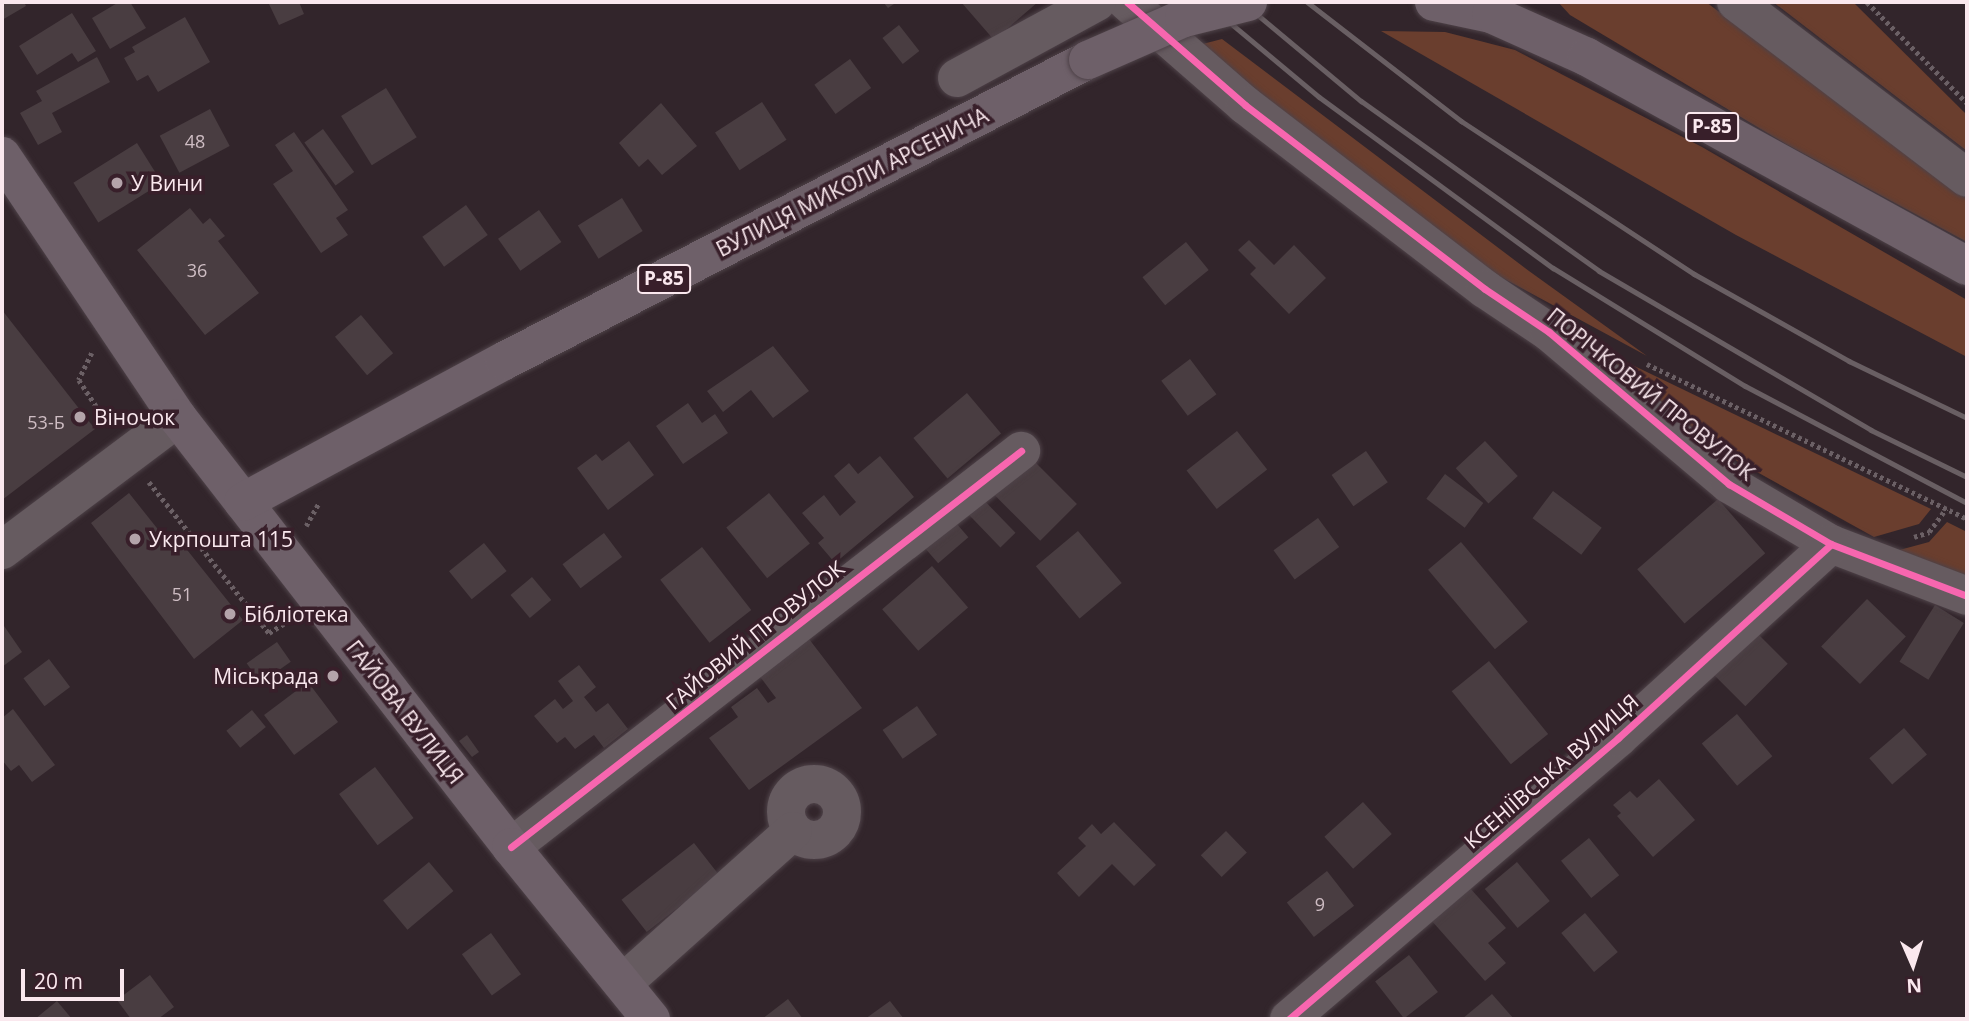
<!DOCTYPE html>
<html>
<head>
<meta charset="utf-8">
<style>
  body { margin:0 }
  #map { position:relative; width:1969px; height:1021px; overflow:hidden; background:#32252b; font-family:"Open Sans",sans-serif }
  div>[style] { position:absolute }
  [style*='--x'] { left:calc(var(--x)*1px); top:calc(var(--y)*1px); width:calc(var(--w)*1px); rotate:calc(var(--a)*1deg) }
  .green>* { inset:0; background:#6a3e2e }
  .building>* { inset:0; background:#493d41; transform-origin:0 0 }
  .path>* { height:4.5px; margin-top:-2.25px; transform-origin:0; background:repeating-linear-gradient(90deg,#6b6065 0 3.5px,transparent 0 7px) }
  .roads { filter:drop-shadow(0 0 2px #4e4248) drop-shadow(0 0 2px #4e4248) }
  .minor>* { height:38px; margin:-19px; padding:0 19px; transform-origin:19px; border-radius:19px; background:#665b60 }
  .minor>.ring { margin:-19px; padding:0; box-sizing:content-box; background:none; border:38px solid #665b60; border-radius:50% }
  .major>* { height:38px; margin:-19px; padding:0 19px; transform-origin:19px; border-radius:19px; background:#6e6069 }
  .rail>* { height:5px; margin:-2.5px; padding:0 2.5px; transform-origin:2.5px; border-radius:2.5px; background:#695f63 }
  .bridges { filter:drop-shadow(0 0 2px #4e4248) drop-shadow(0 0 2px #4e4248) }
  .major-bridge>* { height:38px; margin:-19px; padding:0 19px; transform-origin:19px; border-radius:19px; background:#6e6069 }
  .cycleway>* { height:7px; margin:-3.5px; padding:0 3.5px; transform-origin:3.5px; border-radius:3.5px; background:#f766af }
  .dots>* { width:19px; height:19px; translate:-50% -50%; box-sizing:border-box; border:4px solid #381f2a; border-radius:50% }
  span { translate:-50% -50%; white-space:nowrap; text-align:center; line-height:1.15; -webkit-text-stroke:7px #381f2a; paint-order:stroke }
  .number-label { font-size:18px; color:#cebdc3 }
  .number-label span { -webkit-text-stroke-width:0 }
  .shield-label span { padding:2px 5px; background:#381f2a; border:2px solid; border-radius:5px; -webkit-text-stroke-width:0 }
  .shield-label { font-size:19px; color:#fae8ee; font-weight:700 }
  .street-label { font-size:21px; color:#fae8ee }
  .poi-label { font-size:21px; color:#fae8ee }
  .left { translate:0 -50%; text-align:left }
  .right { translate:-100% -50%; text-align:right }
  .frame { position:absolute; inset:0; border:4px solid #fae8ee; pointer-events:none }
  .north { position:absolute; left:1878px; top:930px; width:70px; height:70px; -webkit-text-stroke:5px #381f2a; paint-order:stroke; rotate:177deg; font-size:19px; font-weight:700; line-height:28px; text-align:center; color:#fae8ee }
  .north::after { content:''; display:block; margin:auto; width:24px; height:32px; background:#fae8ee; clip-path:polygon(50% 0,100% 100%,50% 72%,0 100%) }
  .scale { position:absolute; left:21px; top:969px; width:103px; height:32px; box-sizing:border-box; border:4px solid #fae8ee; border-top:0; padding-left:9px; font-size:21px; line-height:24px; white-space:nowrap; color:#fae8ee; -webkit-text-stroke:5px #381f2a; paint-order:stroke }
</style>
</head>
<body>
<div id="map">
  <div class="green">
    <div style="clip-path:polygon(1558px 2px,1706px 2px,1967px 199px,1967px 242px,1786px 144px,1570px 15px)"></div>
    <div style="clip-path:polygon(1773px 2px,1853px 2px,1967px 115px,1967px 151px)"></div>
    <div style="clip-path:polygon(1381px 31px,1445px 32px,1515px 50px,1702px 147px,1967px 300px,1967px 357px,1736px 235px)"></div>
    <div style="clip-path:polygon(1222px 39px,1529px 271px,1647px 356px,1499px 276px,1191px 47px)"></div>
    <div style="clip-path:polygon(1564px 332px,1931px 509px,1919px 524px,1874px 537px,1737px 461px)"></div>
    <div style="clip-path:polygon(1947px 522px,1967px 532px,1967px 583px,1892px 552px,1929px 542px)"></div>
  </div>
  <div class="building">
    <div style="clip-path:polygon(2px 2px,24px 2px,26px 6px,2px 20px)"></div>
    <div style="clip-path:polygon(119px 2px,130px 2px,146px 28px,110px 49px,92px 18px)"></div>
    <div style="clip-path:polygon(268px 2px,299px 2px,304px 14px,279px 25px)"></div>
    <div style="clip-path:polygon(883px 2px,897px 2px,888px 8px)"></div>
    <div style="clip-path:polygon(961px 2px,1038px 2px,994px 40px)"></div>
    <div style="clip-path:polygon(72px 13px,96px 51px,78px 62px,72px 53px,37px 75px,19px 46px)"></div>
    <div style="clip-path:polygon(185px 17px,210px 62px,158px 92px,148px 75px,137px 81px,124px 58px,135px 52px,132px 47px)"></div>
    <div style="left:899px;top:25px;width:33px;height:21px;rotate:52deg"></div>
    <div style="clip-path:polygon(97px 57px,110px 82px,52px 113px,62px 132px,38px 145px,20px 113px,42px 101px,36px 91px)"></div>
    <div style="left:850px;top:59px;width:36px;height:44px;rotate:54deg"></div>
    <div style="left:386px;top:88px;width:58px;height:53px;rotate:58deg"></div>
    <div style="left:762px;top:102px;width:45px;height:56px;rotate:57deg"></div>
    <div style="clip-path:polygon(661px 103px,697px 146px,662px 175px,648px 159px,639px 167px,619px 143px)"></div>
    <div style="left:210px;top:109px;width:42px;height:57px;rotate:62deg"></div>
    <div style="left:323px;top:129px;width:53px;height:23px;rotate:54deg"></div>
    <div style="clip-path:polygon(294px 132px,348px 210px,336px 218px,348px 235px,321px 253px,273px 184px,293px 171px,275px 145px)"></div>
    <div style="left:137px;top:143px;width:47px;height:75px;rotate:58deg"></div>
    <div style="left:622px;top:198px;width:39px;height:52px;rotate:58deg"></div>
    <div style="left:466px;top:205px;width:37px;height:54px;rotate:54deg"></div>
    <div style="clip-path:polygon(190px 208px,203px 224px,210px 218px,225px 236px,218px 241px,259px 293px,205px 335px,137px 250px)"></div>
    <div style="left:539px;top:210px;width:39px;height:50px;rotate:55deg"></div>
    <div style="clip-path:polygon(1249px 240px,1274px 265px,1294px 245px,1326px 278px,1289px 314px,1250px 274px,1256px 268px,1238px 250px)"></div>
    <div style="left:1186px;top:242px;width:36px;height:56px;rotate:51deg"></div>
    <div style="clip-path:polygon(2px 310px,95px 429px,2px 500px)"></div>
    <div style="left:361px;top:315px;width:50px;height:34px;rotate:50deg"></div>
    <div style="clip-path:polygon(773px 346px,809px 391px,773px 418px,751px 390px,723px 412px,707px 391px)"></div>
    <div style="left:1190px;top:359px;width:44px;height:36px;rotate:53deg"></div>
    <div style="left:967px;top:393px;width:53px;height:70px;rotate:50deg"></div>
    <div style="clip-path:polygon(688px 403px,702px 423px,715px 414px,728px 433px,683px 464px,656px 426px)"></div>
    <div style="left:1237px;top:431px;width:49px;height:64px;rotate:52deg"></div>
    <div style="clip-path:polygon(629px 441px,654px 475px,608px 510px,577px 468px,596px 454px,602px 461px)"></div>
    <div style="left:1485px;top:441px;width:48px;height:40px;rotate:47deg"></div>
    <div style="left:1366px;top:451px;width:38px;height:42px;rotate:55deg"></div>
    <div style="clip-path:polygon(880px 456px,914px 497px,835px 563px,818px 543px,824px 538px,802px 513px,824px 495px,840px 516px,856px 502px,834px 476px,849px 463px,858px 474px)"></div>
    <div style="left:1031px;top:458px;width:65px;height:52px;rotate:45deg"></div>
    <div style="left:1445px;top:474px;width:48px;height:31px;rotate:37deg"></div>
    <div style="left:1553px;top:491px;width:61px;height:34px;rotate:37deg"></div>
    <div style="clip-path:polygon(129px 493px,172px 547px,180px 541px,243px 620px,194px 659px,91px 523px)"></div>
    <div style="left:769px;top:493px;width:65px;height:55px;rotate:51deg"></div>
    <div style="left:978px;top:494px;width:54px;height:21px;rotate:46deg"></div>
    <div style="left:1718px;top:499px;width:72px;height:107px;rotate:49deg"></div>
    <div style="left:950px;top:516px;width:28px;height:40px;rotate:49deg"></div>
    <div style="left:1318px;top:518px;width:36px;height:55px;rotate:54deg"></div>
    <div style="left:1078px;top:531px;width:68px;height:55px;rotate:50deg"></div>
    <div style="left:604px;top:533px;width:30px;height:52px;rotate:53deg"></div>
    <div style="left:1461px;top:542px;width:104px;height:43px;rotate:50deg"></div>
    <div style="left:484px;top:543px;width:36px;height:45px;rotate:51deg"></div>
    <div style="left:702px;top:547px;width:80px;height:53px;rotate:52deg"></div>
    <div style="left:932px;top:566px;width:55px;height:66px;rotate:49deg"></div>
    <div style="left:532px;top:577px;width:30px;height:28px;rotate:50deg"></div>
    <div style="left:1867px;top:599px;width:54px;height:66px;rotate:44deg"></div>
    <div style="left:1935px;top:605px;width:34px;height:67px;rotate:32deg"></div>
    <div style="clip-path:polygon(2px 623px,22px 652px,2px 667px)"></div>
    <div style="left:1751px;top:627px;width:52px;height:60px;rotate:45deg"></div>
    <div style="clip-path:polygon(809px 639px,862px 708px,749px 790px,709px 738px,738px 717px,731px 707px,757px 688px,768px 703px,776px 698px,758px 674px)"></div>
    <div style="left:277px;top:642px;width:24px;height:37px;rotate:55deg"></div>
    <div style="left:49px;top:659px;width:35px;height:32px;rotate:53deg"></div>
    <div style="left:1489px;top:661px;width:94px;height:48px;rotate:51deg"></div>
    <div style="clip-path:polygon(579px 665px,596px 687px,584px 697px,596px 712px,608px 703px,628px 729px,604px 748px,594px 735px,575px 749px,565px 737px,557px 743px,534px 716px,555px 699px,563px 709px,573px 701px,558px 681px)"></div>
    <div style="left:308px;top:682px;width:50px;height:55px;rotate:53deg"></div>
    <div style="left:917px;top:706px;width:35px;height:42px;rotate:55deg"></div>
    <div style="clip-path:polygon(13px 709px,55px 765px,32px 782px,19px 765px,11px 771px,2px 760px,2px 718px)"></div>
    <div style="left:252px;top:710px;width:22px;height:33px;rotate:51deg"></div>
    <div style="left:1737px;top:714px;width:55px;height:46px;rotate:50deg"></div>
    <div style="left:1904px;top:728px;width:35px;height:46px;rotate:49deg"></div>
    <div style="clip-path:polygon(467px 735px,479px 752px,472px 757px,459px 741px)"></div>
    <div style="left:375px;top:767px;width:64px;height:45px;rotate:53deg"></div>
    <div style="clip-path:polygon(1659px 779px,1695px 820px,1653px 857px,1617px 816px,1621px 813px,1613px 805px,1630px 791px,1637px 798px)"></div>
    <div style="left:1363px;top:802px;width:43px;height:52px;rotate:48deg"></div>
    <div style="clip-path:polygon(1114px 822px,1156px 865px,1134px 886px,1112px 864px,1079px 897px,1057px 873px,1086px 846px,1078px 838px,1092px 824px,1101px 834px)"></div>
    <div style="left:1226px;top:831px;width:30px;height:35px;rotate:46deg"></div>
    <div style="left:1589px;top:838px;width:48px;height:36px;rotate:51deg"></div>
    <div style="left:694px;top:843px;width:41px;height:92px;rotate:52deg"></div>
    <div style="left:429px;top:862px;width:38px;height:60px;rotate:50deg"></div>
    <div style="left:1517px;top:862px;width:51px;height:42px;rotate:50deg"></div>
    <div style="left:1327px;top:871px;width:44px;height:51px;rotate:52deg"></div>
    <div style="clip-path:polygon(1469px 887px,1506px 928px,1488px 943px,1506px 963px,1485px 981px,1431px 920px)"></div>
    <div style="left:1585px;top:913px;width:51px;height:31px;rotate:50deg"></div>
    <div style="left:491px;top:933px;width:51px;height:36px;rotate:54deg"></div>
    <div style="left:1409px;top:955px;width:47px;height:43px;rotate:52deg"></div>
    <div style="clip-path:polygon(150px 975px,174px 1007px,158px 1019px,131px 1019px,117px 1000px)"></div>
    <div style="clip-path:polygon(1492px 994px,1514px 1019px,1462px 1019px)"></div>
    <div style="clip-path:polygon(788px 999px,803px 1019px,762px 1019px)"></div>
    <div style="clip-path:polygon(57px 1001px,72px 1019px,35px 1019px)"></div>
    <div style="clip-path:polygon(890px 1001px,904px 1019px,865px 1019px)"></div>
  </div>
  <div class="path">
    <div style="--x:1867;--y:2;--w:142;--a:45.3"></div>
    <div style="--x:92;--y:353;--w:30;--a:116"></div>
    <div style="--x:79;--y:380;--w:56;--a:56.6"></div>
    <div style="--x:1647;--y:364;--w:356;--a:25.8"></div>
    <div style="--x:149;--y:482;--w:193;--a:51.5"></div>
    <div style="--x:269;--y:633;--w:26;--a:-32"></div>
    <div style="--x:306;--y:526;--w:26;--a:-61"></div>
    <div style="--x:1914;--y:537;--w:16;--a:-18"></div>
    <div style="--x:1929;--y:532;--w:29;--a:-54"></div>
  </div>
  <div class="roads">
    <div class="minor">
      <div style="--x:1127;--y:2;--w:157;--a:41.1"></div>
      <div style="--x:1245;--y:105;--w:302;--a:37.5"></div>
      <div style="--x:1485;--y:289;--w:77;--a:33.9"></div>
      <div style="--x:1549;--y:332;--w:236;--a:40.2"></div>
      <div style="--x:1729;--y:484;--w:118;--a:30.5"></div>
      <div style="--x:1831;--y:544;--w:146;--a:20.9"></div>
      <div style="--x:1736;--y:2;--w:290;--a:37.3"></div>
      <div style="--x:957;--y:78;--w:159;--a:-28.5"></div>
      <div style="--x:2;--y:550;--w:220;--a:-36.9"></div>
      <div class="ring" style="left:786px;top:784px;width:18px;height:18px"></div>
      <div style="--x:511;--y:847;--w:646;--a:-37.83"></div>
      <div style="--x:623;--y:983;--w:228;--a:-41.8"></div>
      <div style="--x:1289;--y:1019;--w:433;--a:-40.5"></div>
      <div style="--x:1618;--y:738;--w:288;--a:-42.3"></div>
    </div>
    <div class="major">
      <div style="--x:1434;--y:2;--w:58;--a:11.9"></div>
      <div style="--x:1491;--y:14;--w:105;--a:24.1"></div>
      <div style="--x:1587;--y:57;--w:434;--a:28.8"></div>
      <div style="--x:2;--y:156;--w:316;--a:56.1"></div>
      <div style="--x:178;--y:418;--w:543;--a:52.18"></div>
      <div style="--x:511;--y:847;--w:222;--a:50.9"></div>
      <div style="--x:243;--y:502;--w:297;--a:-28.4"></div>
      <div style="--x:504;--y:361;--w:657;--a:-27.27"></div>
    </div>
  </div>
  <div class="rail">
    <div style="--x:1205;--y:2;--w:148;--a:39.8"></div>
    <div style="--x:1319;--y:97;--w:290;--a:36.2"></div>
    <div style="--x:1553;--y:268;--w:225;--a:31.6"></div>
    <div style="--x:1745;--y:386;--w:251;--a:27.8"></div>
    <div style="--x:1242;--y:2;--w:155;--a:39.8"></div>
    <div style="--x:1361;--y:101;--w:292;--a:35.5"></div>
    <div style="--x:1599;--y:271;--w:315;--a:30.3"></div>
    <div style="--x:1871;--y:430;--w:107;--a:26.1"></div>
    <div style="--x:1307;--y:2;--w:195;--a:37.7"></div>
    <div style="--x:1461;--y:121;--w:279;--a:33.3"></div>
    <div style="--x:1694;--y:274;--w:178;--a:29.3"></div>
    <div style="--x:1849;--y:361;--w:131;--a:25.8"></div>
  </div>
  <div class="bridges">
    <div class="major-bridge">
      <div style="--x:1088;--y:60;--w:105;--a:-23.6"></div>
      <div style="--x:1184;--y:18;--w:66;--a:-14"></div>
    </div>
  </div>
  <div class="cycleway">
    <div style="--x:1127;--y:2;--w:157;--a:41.1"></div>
    <div style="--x:1245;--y:105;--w:302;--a:37.5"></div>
    <div style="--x:1485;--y:289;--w:77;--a:33.9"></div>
    <div style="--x:1549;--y:332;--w:236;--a:40.2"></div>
    <div style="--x:1729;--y:484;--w:118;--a:30.5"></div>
    <div style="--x:1831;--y:544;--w:146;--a:20.9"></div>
    <div style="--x:511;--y:847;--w:646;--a:-37.83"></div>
    <div style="--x:1289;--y:1019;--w:433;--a:-40.5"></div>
    <div style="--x:1618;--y:738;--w:288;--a:-42.3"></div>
  </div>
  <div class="dots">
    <div style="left:117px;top:183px;background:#b4a4aa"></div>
    <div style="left:80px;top:417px;background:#b4a4aa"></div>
    <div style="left:135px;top:539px;background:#b4a4aa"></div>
    <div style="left:230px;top:614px;background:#b4a4aa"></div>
    <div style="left:333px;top:676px;background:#b4a4aa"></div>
  </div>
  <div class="number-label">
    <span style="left:195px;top:141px">48</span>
    <span style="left:197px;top:270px">36</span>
    <span style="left:46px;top:422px">53-Б</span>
    <span style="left:182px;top:594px">51</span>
    <span style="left:1320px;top:904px">9</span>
  </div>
  <div class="shield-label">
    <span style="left:1712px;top:127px">Р-85</span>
    <span style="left:664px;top:279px">Р-85</span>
  </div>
  <div class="street-label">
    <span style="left:852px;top:182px;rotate:-27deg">ВУЛИЦЯ МИКОЛИ АРСЕНИЧА</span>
    <span style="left:1651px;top:394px;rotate:39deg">ПОРІЧКОВИЙ ПРОВУЛОК</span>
    <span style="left:755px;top:635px;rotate:-39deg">ГАЙОВИЙ ПРОВУЛОК</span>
    <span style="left:405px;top:712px;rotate:52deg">ГАЙОВА ВУЛИЦЯ</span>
    <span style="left:1551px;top:771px;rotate:-41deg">КСЕНІЇВСЬКА ВУЛИЦЯ</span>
  </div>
  <div class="poi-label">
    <span class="left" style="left:131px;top:183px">У Вини</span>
    <span class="left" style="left:94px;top:417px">Віночок</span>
    <span class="left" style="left:149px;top:539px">Укрпошта 115</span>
    <span class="left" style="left:244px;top:614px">Бібліотека</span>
    <span class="right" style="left:319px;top:676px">Міськрада</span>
  </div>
  <div class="frame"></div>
  <div class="north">N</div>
  <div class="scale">20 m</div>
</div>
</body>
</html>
